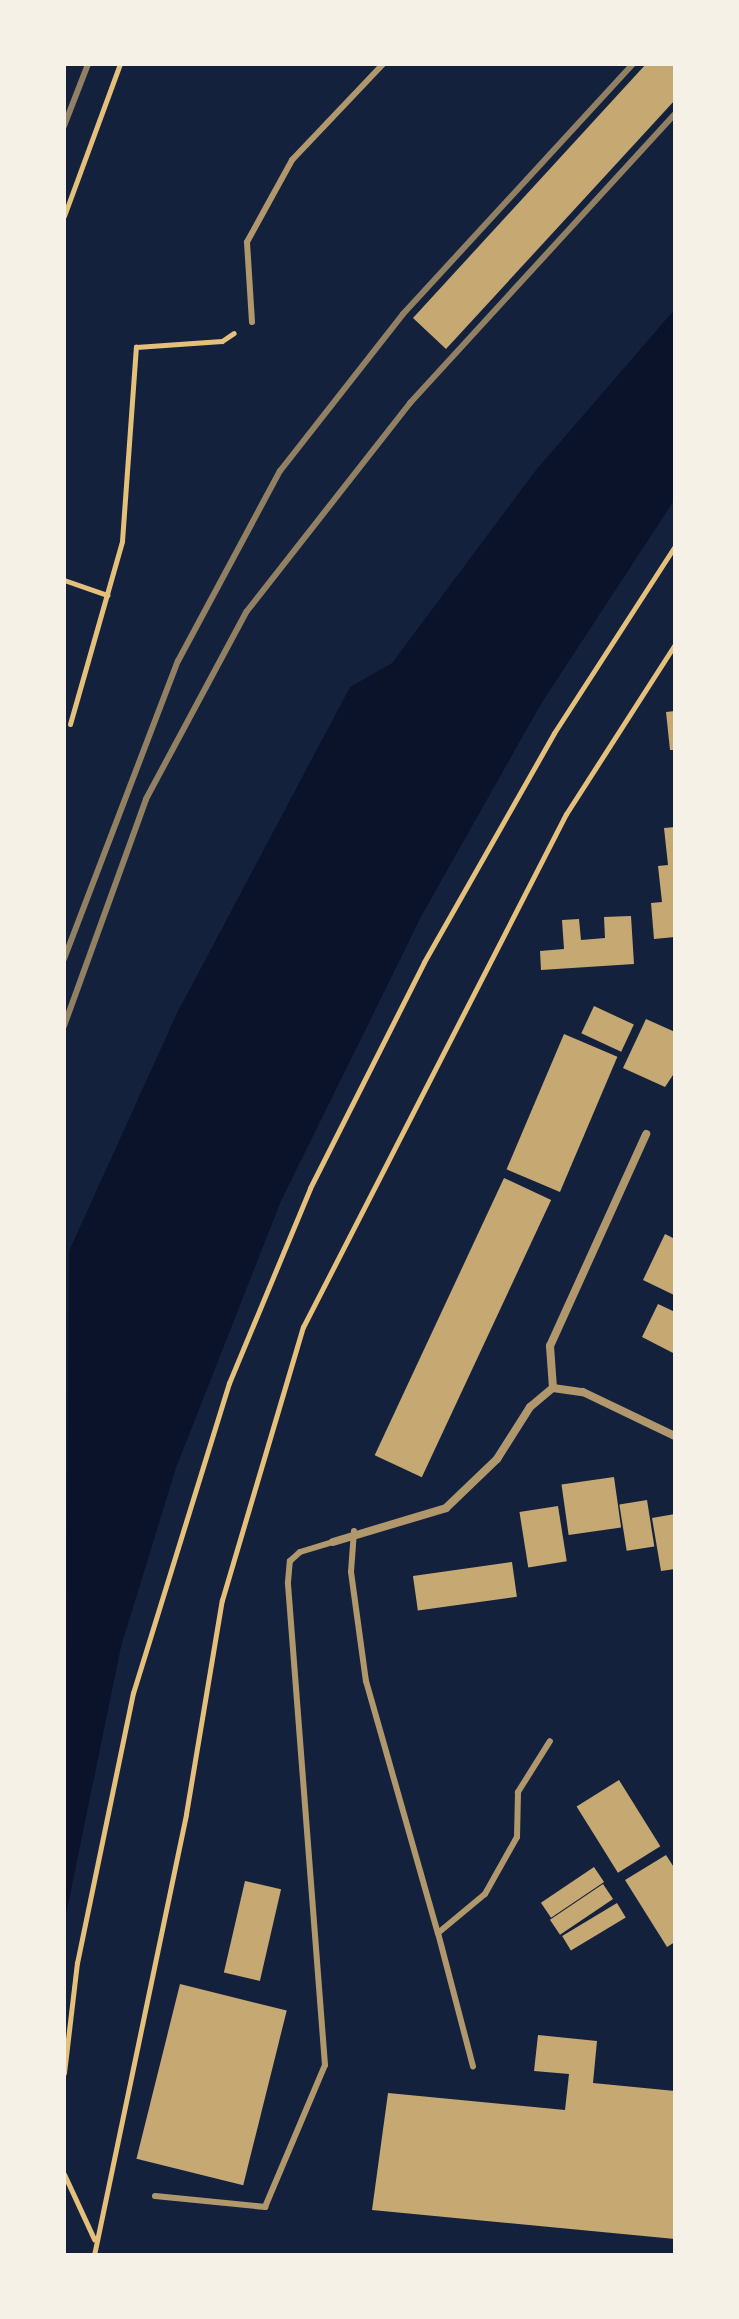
<!DOCTYPE html>
<html>
<head>
<meta charset="utf-8">
<style>
  body { margin:0 }
  #map { position:relative; width:739px; height:2319px; overflow:hidden; background:#14213d; font-family:"PT Sans",sans-serif }
  div>[style] { position:absolute }
  [style*='--x'] { left:calc(var(--x)*1px); top:calc(var(--y)*1px); width:calc(var(--w)*1px); rotate:calc(var(--a)*1deg) }
  .water>* { inset:0; background:#0b132b }
  .building>* { inset:0; background:#c6a872; transform-origin:0 0 }
  .path>* { height:5px; margin:-2.5px; padding:0 2.5px; transform-origin:2.5px; border-radius:2.5px; background:#e5c07b }
  .service>* { height:6px; margin:-3px; padding:0 3px; transform-origin:3px; border-radius:3px; background:#b1986c }
  .minor>* { height:8px; margin:-4px; padding:0 4px; transform-origin:4px; border-radius:4px; background:#b1986c }
  .rail>* { height:6px; margin:-3px; padding:0 3px; transform-origin:3px; border-radius:3px; background:#918062 }
  span { translate:-50% -50%; white-space:nowrap; text-align:center; line-height:1.15; -webkit-text-stroke:6px #f6f1e7; paint-order:stroke }
  .frame { position:absolute; inset:0; border:66px solid #f6f1e7; pointer-events:none }
</style>
</head>
<body>
<div id="map">
  <div class="water">
    <div style="clip-path:polygon(675px 309px,675px 499px,541px 704px,422px 915px,281px 1201px,176px 1468px,121px 1647px,64px 1924px,69px 1251px,177px 1013px,350px 687px,392px 663px,536px 470px)"></div>
  </div>
  <div class="building">
    <div style="clip-path:polygon(646px 64px,675px 64px,675px 100px,446px 349px,413px 318px)"></div>
    <div style="clip-path:polygon(675px 711px,675px 750px,670px 750px,666px 712px)"></div>
    <div style="clip-path:polygon(675px 827px,675px 937px,654px 939px,651px 903px,662px 902px,658px 866px,668px 865px,664px 828px)"></div>
    <div style="clip-path:polygon(631px 916px,634px 964px,541px 970px,540px 951px,564px 949px,562px 920px,579px 919px,581px 940px,605px 938px,604px 917px)"></div>
    <div style="left:594px;top:1006px;width:44px;height:30px;rotate:25deg"></div>
    <div style="clip-path:polygon(646px 1019px,675px 1032px,675px 1072px,665px 1087px,623px 1068px)"></div>
    <div style="left:564px;top:1034px;width:58px;height:147px;rotate:23deg"></div>
    <div style="left:504px;top:1178px;width:52px;height:306px;rotate:25deg"></div>
    <div style="clip-path:polygon(665px 1234px,675px 1239px,674px 1295px,643px 1280px)"></div>
    <div style="clip-path:polygon(658px 1304px,675px 1312px,675px 1354px,642px 1337px)"></div>
    <div style="left:614px;top:1477px;width:51px;height:53px;rotate:82deg"></div>
    <div style="left:647px;top:1500px;width:47px;height:28px;rotate:81deg"></div>
    <div style="left:558px;top:1506px;width:56px;height:39px;rotate:81deg"></div>
    <div style="clip-path:polygon(675px 1514px,675px 1569px,661px 1571px,652px 1518px)"></div>
    <div style="left:512px;top:1562px;width:35px;height:100px;rotate:82deg"></div>
    <div style="left:619px;top:1780px;width:78px;height:50px;rotate:58deg"></div>
    <div style="clip-path:polygon(666px 1855px,675px 1869px,675px 1942px,667px 1947px,625px 1880px)"></div>
    <div style="left:594px;top:1867px;width:18px;height:64px;rotate:56deg"></div>
    <div style="left:245px;top:1881px;width:37px;height:94px;rotate:13deg"></div>
    <div style="left:603px;top:1884px;width:18px;height:64px;rotate:56deg"></div>
    <div style="left:617px;top:1903px;width:17px;height:64px;rotate:59deg"></div>
    <div style="left:180px;top:1984px;width:110px;height:180px;rotate:14deg"></div>
    <div style="clip-path:polygon(538px 2035px,597px 2041px,593px 2083px,675px 2091px,675px 2239px,372px 2210px,388px 2093px,565px 2110px,569px 2074px,534px 2071px)"></div>
  </div>
  <div class="path">
    <div style="--x:64;--y:216;--w:162;--a:-69.8"></div>
    <div style="--x:64;--y:580;--w:46;--a:19.2"></div>
    <div style="--x:70;--y:724;--w:190;--a:-74.1"></div>
    <div style="--x:122;--y:541;--w:195;--a:-85.9"></div>
    <div style="--x:136;--y:347;--w:86;--a:-4"></div>
    <div style="--x:222;--y:341;--w:14;--a:-34"></div>
    <div style="--x:64;--y:2073;--w:111;--a:-83.3"></div>
    <div style="--x:77;--y:1963;--w:276;--a:-78.3"></div>
    <div style="--x:133;--y:1693;--w:325;--a:-72.8"></div>
    <div style="--x:229;--y:1383;--w:211;--a:-67.4"></div>
    <div style="--x:310;--y:1188;--w:253;--a:-63.2"></div>
    <div style="--x:424;--y:962;--w:263;--a:-60.4"></div>
    <div style="--x:554;--y:733;--w:223;--a:-57.1"></div>
    <div style="--x:64;--y:2174;--w:72;--a:65.2"></div>
    <div style="--x:94;--y:2255;--w:450;--a:-78.2"></div>
    <div style="--x:186;--y:1814;--w:217;--a:-80.5"></div>
    <div style="--x:222;--y:1600;--w:285;--a:-73.5"></div>
    <div style="--x:303;--y:1327;--w:576;--a:-62.86"></div>
    <div style="--x:566;--y:814;--w:202;--a:-57.3"></div>
  </div>
  <div class="service">
    <div style="--x:252;--y:322;--w:80;--a:-93.6"></div>
    <div style="--x:247;--y:242;--w:94;--a:-61.2"></div>
    <div style="--x:292;--y:160;--w:132;--a:-46.5"></div>
    <div style="--x:354;--y:1531;--w:41;--a:94.2"></div>
    <div style="--x:351;--y:1572;--w:110;--a:82.2"></div>
    <div style="--x:366;--y:1681;--w:262;--a:74.1"></div>
    <div style="--x:438;--y:1933;--w:61;--a:-39.7"></div>
    <div style="--x:485;--y:1894;--w:65;--a:-60.7"></div>
    <div style="--x:517;--y:1837;--w:45;--a:-88.7"></div>
    <div style="--x:518;--y:1792;--w:60;--a:-57.9"></div>
    <div style="--x:438;--y:1933;--w:138;--a:75.3"></div>
    <div style="--x:155;--y:2196;--w:111;--a:5.7"></div>
    <div style="--x:265;--y:2207;--w:154;--a:-67.1"></div>
    <div style="--x:325;--y:2065;--w:484;--a:-94.4"></div>
    <div style="--x:288;--y:1582;--w:21;--a:-85"></div>
    <div style="--x:290;--y:1561;--w:13;--a:-42"></div>
    <div style="--x:300;--y:1552;--w:34;--a:-17"></div>
  </div>
  <div class="minor">
    <div style="--x:553;--y:1388;--w:30;--a:8"></div>
    <div style="--x:583;--y:1392;--w:102;--a:25.6"></div>
    <div style="--x:333;--y:1542;--w:118;--a:-16.7"></div>
    <div style="--x:446;--y:1508;--w:71;--a:-43.9"></div>
    <div style="--x:497;--y:1459;--w:62;--a:-57.6"></div>
    <div style="--x:530;--y:1407;--w:30;--a:-40"></div>
    <div style="--x:553;--y:1388;--w:42;--a:-94.1"></div>
    <div style="--x:550;--y:1346;--w:233;--a:-65.6"></div>
  </div>
  <div class="rail">
    <div style="--x:64;--y:126;--w:66;--a:-68.8"></div>
    <div style="--x:64;--y:959;--w:319;--a:-69.1"></div>
    <div style="--x:178;--y:661;--w:216;--a:-61.8"></div>
    <div style="--x:280;--y:471;--w:199;--a:-51.9"></div>
    <div style="--x:403;--y:314;--w:340;--a:-47.4"></div>
    <div style="--x:64;--y:1026;--w:241;--a:-70.1"></div>
    <div style="--x:146;--y:799;--w:213;--a:-61.8"></div>
    <div style="--x:247;--y:611;--w:264;--a:-51.9"></div>
    <div style="--x:410;--y:403;--w:392;--a:-47.5"></div>
  </div>
  <div class="frame"></div>
</div>
</body>
</html>
